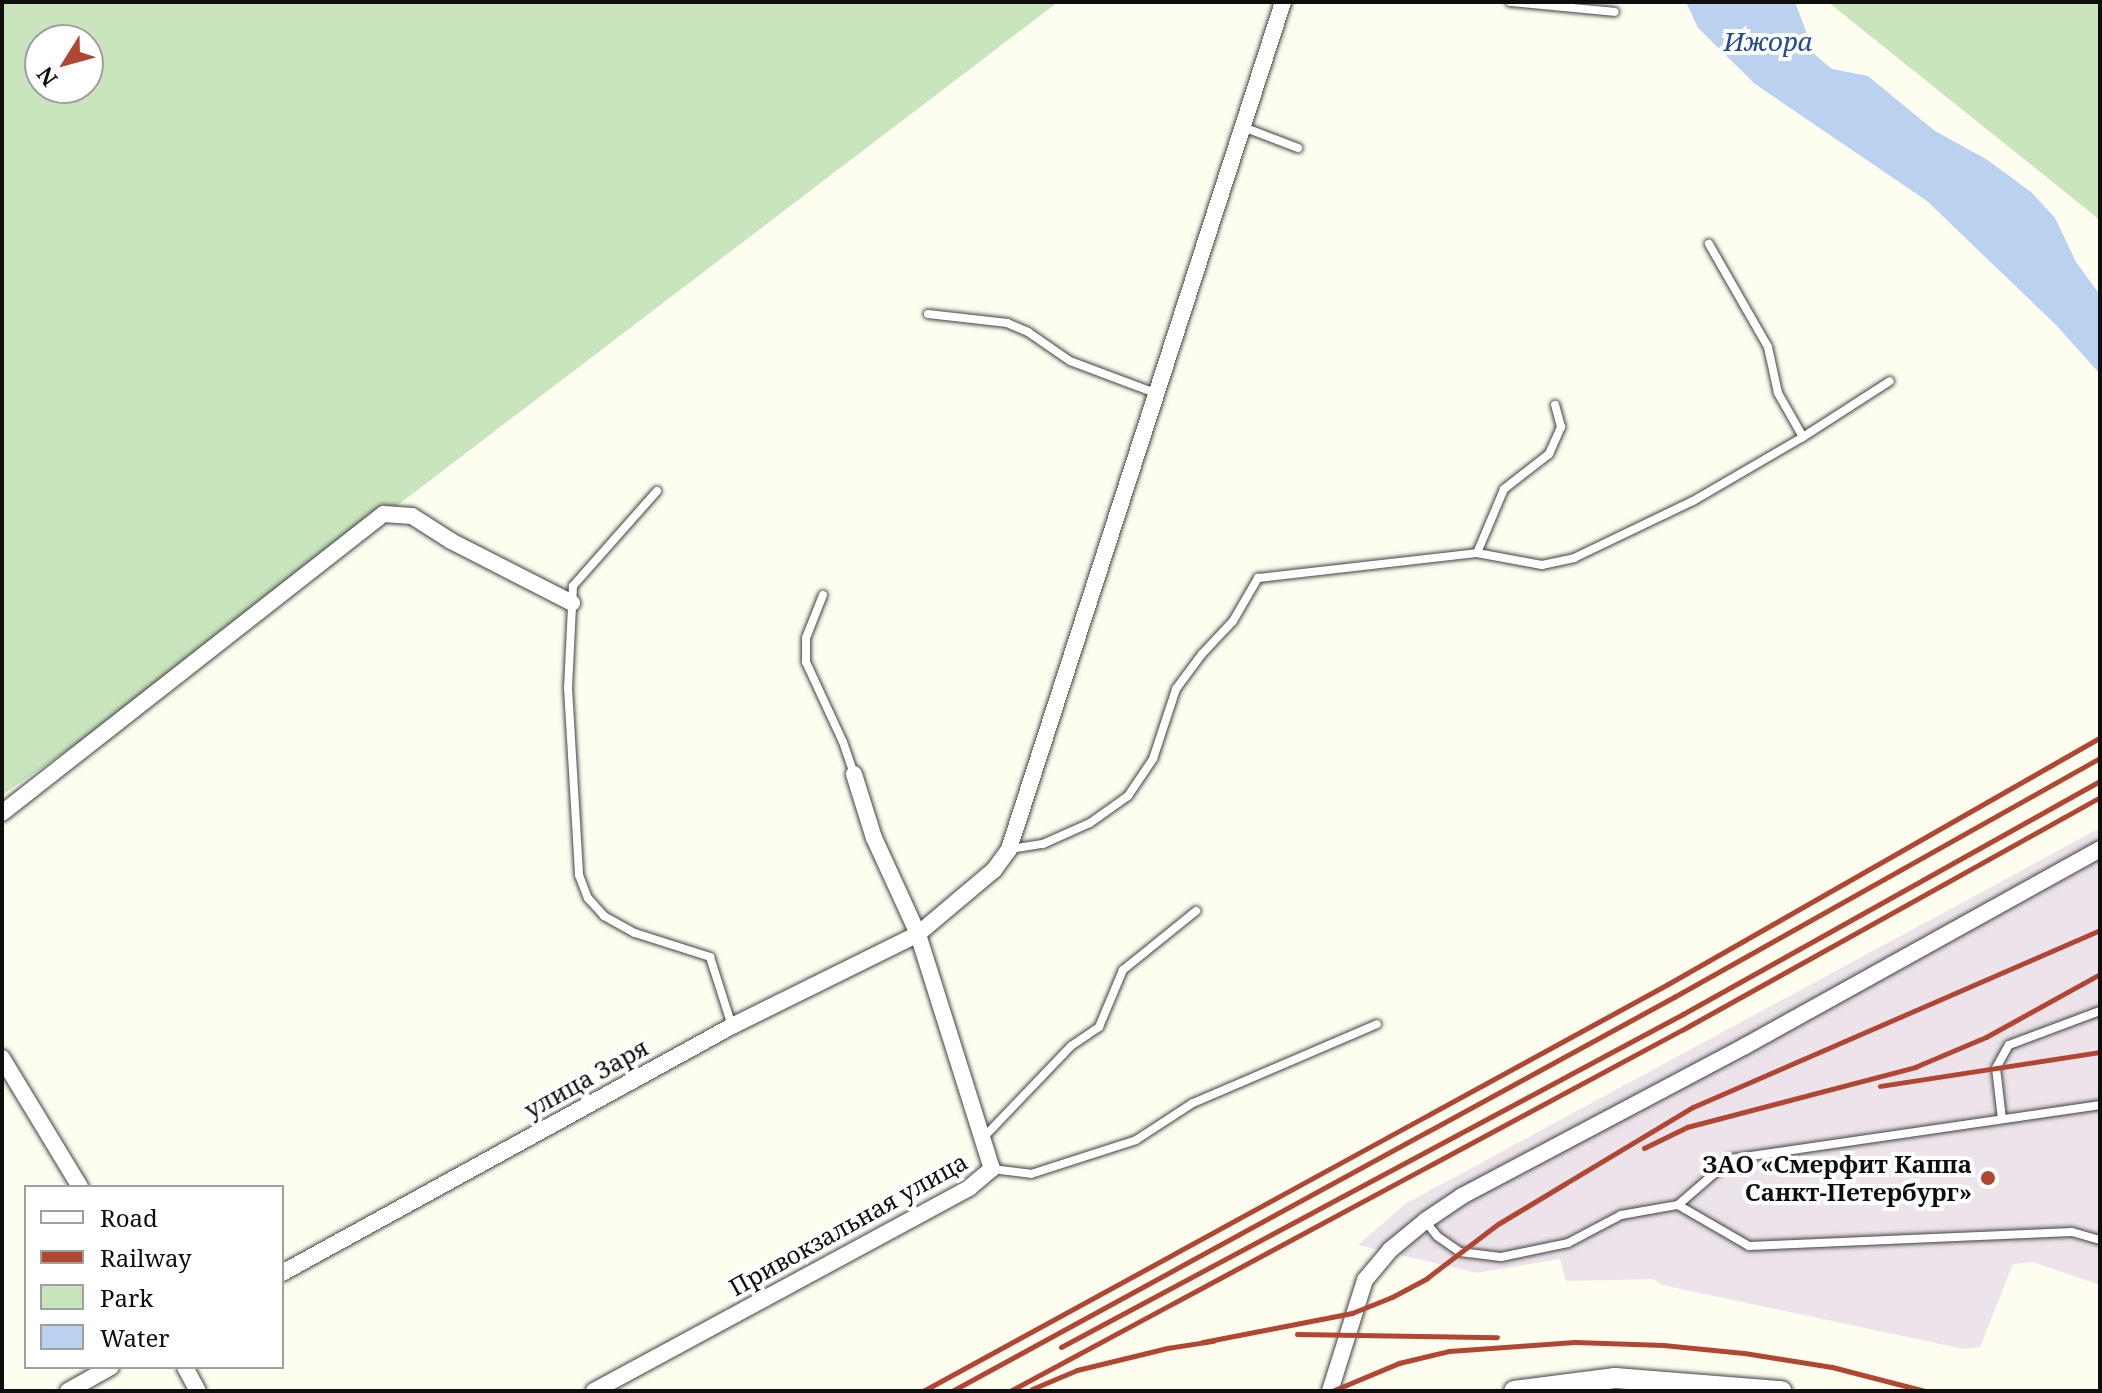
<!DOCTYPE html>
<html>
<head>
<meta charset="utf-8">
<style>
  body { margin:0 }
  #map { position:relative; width:2102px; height:1393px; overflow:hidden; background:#fdfef0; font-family:"Noto Serif",serif }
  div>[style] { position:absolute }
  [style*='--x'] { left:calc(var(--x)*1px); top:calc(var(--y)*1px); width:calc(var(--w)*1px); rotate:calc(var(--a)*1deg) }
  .industrial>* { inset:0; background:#ece3eb }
  .green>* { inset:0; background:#c9e5bd }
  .water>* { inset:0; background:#bad1f0 }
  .roads { filter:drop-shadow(0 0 2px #414141) drop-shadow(0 0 2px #414141) }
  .service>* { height:8px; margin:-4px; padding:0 4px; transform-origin:4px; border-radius:4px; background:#fff }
  .minor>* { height:16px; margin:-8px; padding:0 8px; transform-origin:8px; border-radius:8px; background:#fff }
  .tertiary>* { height:20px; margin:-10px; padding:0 10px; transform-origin:10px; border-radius:10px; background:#fff }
  .rail>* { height:5px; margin:-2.5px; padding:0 2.5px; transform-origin:2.5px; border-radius:2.5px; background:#b14733 }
  .dots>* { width:22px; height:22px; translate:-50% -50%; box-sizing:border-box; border:4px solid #fff; border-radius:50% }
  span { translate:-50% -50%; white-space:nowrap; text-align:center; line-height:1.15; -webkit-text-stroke:8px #fff; paint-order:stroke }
  .street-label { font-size:24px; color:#0e0e0e }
  .poi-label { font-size:24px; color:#0e0e0e; font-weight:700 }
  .right { translate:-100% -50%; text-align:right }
  .water-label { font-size:26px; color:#234b94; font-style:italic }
  .frame { position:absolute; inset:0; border:4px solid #0e0e0e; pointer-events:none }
  .legend { position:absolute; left:24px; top:1185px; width:260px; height:184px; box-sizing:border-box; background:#fff; border:2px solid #9f9f9f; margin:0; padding:10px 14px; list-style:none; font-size:24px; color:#0e0e0e }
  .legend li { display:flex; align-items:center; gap:16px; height:40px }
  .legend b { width:40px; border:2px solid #9f9f9f }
  .north { position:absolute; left:24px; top:24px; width:80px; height:80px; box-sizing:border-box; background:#fff; border:2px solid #9f9f9f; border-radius:50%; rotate:233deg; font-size:22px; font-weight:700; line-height:32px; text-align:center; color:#0e0e0e }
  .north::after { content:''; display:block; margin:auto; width:28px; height:36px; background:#b14733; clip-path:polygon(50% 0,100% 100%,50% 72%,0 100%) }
</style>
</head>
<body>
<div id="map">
  <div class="industrial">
    <div style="clip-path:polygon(2100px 828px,2100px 1285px,2033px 1262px,2013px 1264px,1980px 1347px,1964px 1349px,1662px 1285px,1654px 1279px,1566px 1281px,1560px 1259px,1477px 1273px,1358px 1245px,1405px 1204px)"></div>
  </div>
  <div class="green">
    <div style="clip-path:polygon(evenodd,2px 2px,1058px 2px,151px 693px,2px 795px,2px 2px,40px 40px,88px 40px,88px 88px,40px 88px,40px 40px)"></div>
    <div style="clip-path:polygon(1828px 2px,2100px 2px,2100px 222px,2095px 216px)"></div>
  </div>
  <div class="water">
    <div style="clip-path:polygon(1686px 2px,1795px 2px,1815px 55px,1832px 69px,1868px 76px,1935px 131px,1986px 159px,2031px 192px,2055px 218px,2076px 262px,2100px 295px,2100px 374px,2056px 325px,1927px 201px,1755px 84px,1698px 28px)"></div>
  </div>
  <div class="roads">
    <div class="service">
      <div style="--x:1510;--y:2;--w:105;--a:5.4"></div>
      <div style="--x:1243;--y:127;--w:59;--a:20.9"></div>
      <div style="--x:928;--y:314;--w:80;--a:6.5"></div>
      <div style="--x:1007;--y:323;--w:23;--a:23"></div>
      <div style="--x:1028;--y:332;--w:51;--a:34.6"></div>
      <div style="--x:1070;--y:361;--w:91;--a:20.6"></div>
      <div style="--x:1803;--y:437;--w:103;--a:-32.8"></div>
      <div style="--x:657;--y:491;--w:127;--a:131.5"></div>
      <div style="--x:573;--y:586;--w:102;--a:92.8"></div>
      <div style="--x:568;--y:688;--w:187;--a:86.6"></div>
      <div style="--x:579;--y:875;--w:25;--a:69"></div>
      <div style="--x:588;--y:898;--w:24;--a:48"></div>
      <div style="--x:604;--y:916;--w:35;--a:29"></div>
      <div style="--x:635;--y:933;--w:79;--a:17.7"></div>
      <div style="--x:710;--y:957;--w:72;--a:72.3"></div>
      <div style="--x:1477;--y:553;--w:66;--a:10.5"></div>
      <div style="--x:1542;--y:565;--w:33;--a:-12"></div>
      <div style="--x:1574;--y:558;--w:132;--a:-25.6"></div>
      <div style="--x:1693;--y:501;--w:127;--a:-30.2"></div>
      <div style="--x:1803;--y:437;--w:51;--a:-119.6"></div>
      <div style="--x:1778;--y:393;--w:47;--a:-102.3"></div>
      <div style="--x:1768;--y:347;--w:119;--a:-119.8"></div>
      <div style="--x:823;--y:595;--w:46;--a:111.6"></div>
      <div style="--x:806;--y:638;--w:24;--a:90"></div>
      <div style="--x:806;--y:662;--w:88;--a:65.2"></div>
      <div style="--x:843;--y:742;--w:34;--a:71"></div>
      <div style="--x:1010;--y:849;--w:33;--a:-9"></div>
      <div style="--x:1043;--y:844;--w:51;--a:-24.1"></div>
      <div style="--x:1090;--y:823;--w:47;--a:-35.4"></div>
      <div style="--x:1128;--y:796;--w:45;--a:-56"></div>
      <div style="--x:1153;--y:759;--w:74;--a:-71.8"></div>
      <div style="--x:1176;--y:689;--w:44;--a:-53.4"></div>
      <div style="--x:1202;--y:654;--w:45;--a:-46.8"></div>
      <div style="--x:1233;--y:621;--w:50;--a:-59.8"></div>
      <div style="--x:1258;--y:578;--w:220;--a:-6.5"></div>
      <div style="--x:1477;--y:553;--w:69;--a:-67.1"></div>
      <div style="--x:1504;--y:489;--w:57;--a:-37.9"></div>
      <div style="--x:1549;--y:454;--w:30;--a:-66"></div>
      <div style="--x:1561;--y:427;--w:23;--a:-105"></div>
      <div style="--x:2002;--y:1119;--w:51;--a:-96.7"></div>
      <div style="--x:1996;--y:1068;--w:26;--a:-61"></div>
      <div style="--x:2009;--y:1045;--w:97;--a:-20.5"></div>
      <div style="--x:984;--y:1137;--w:126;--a:-46.3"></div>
      <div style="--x:1071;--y:1046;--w:34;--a:-34"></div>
      <div style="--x:1099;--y:1027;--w:62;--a:-67.2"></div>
      <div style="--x:1123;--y:970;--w:94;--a:-38.9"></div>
      <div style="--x:992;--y:1169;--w:39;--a:7"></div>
      <div style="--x:1031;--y:1174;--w:110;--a:-17.9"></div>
      <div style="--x:1136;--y:1140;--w:68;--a:-33"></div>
      <div style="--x:1193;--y:1103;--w:200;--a:-23.2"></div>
      <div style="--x:1678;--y:1205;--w:82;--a:30"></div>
      <div style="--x:1749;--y:1246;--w:323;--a:-2.5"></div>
      <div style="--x:2072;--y:1232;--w:29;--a:16"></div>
      <div style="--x:1425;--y:1221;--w:19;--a:51"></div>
      <div style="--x:1437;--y:1236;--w:28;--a:35"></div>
      <div style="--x:1460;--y:1252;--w:41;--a:7"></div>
      <div style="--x:1501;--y:1257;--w:68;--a:-11.8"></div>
      <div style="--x:1568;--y:1243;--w:60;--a:-27.8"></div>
      <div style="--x:1621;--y:1215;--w:58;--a:-10"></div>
      <div style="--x:1678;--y:1205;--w:70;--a:-41"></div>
      <div style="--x:1731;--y:1159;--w:373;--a:-8.3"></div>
    </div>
    <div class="minor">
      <div style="--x:2;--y:813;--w:485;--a:-38.1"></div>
      <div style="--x:384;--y:514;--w:28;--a:4"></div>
      <div style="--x:412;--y:516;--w:46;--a:32.7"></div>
      <div style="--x:451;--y:541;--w:136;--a:27.1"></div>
      <div style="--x:2;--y:1058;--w:151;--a:58.8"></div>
      <div style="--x:282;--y:1273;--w:513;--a:-28.76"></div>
      <div style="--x:732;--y:1026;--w:208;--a:-26.3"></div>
      <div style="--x:918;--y:934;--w:99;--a:-40.1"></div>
      <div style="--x:994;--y:870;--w:26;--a:-54"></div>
      <div style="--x:1009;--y:849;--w:890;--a:-72.07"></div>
      <div style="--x:185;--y:1367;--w:27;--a:62"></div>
      <div style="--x:68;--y:1391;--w:49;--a:-29.2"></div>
      <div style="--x:594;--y:1391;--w:426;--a:-28.4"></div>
      <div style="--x:969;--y:1188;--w:30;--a:-40"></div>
      <div style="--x:992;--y:1169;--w:246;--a:-107.5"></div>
      <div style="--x:918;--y:934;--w:106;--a:-114.6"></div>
      <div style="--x:874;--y:838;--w:67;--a:-107.4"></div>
      <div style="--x:1330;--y:1391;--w:116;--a:-72.5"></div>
      <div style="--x:1365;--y:1280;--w:39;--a:-50"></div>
      <div style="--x:1390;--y:1250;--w:45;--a:-39.6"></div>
      <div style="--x:1425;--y:1221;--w:45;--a:-34"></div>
      <div style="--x:1462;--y:1196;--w:320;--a:-27.9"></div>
      <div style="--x:1745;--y:1046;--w:406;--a:-29"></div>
    </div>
    <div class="tertiary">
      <div style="--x:1514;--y:1391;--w:102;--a:-7.3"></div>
      <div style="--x:1615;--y:1378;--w:167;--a:4.5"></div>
    </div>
  </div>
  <div class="rail">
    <div style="--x:1880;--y:1086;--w:223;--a:-8.8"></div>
    <div style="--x:1644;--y:1148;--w:48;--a:-26"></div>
    <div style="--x:1687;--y:1127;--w:236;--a:-14.7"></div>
    <div style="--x:1915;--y:1067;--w:77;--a:-22.9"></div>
    <div style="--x:1986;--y:1037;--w:130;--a:-28.9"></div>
    <div style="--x:1297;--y:1334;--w:200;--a:0.9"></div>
    <div style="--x:1203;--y:1342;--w:152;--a:-11"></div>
    <div style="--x:1352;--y:1313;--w:43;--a:-21.8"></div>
    <div style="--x:1392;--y:1297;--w:40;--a:-28"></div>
    <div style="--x:1427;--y:1278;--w:89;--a:-37.3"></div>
    <div style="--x:1498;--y:1224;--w:227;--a:-31"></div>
    <div style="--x:1693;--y:1107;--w:444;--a:-23.5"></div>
    <div style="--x:1061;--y:1347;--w:706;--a:-28.16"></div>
    <div style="--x:1683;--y:1014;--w:478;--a:-29.2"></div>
    <div style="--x:1032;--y:1389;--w:49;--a:-22.9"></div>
    <div style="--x:1077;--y:1370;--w:93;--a:-13.7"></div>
    <div style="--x:1167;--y:1348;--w:47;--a:-8.7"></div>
    <div style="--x:923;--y:1391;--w:849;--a:-28.65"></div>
    <div style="--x:1668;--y:984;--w:497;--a:-29.7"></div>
    <div style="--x:952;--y:1391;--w:823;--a:-28.62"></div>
    <div style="--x:1674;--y:997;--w:488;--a:-29.3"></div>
    <div style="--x:1010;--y:1391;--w:771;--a:-28.26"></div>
    <div style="--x:1689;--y:1026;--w:470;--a:-29.1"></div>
    <div style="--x:1332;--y:1391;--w:73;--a:-22.7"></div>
    <div style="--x:1399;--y:1363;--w:51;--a:-13.5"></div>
    <div style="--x:1449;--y:1351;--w:126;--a:-4.1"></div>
    <div style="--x:1575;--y:1342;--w:88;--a:2"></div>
    <div style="--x:1663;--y:1345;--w:81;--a:5.6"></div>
    <div style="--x:1744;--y:1353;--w:89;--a:9"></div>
    <div style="--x:1832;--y:1367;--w:96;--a:14.5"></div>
  </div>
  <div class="dots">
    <div style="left:1988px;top:1178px;background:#b14733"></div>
  </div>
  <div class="street-label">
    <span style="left:586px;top:1078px;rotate:-29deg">улица Заря</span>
    <span style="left:848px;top:1224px;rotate:-29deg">Привокзальная улица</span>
  </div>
  <div class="poi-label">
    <span class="right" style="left:1972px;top:1178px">ЗАО «Смерфит Каппа<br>Санкт-Петербург»</span>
  </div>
  <div class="water-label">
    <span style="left:1768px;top:42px">Ижора</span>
  </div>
  <div class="frame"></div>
  <ul class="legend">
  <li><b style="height:10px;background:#fff"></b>Road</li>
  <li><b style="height:10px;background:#b14733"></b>Railway</li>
  <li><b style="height:22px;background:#c9e5bd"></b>Park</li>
  <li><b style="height:22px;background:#bad1f0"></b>Water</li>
  </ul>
  <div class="north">N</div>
</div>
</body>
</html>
